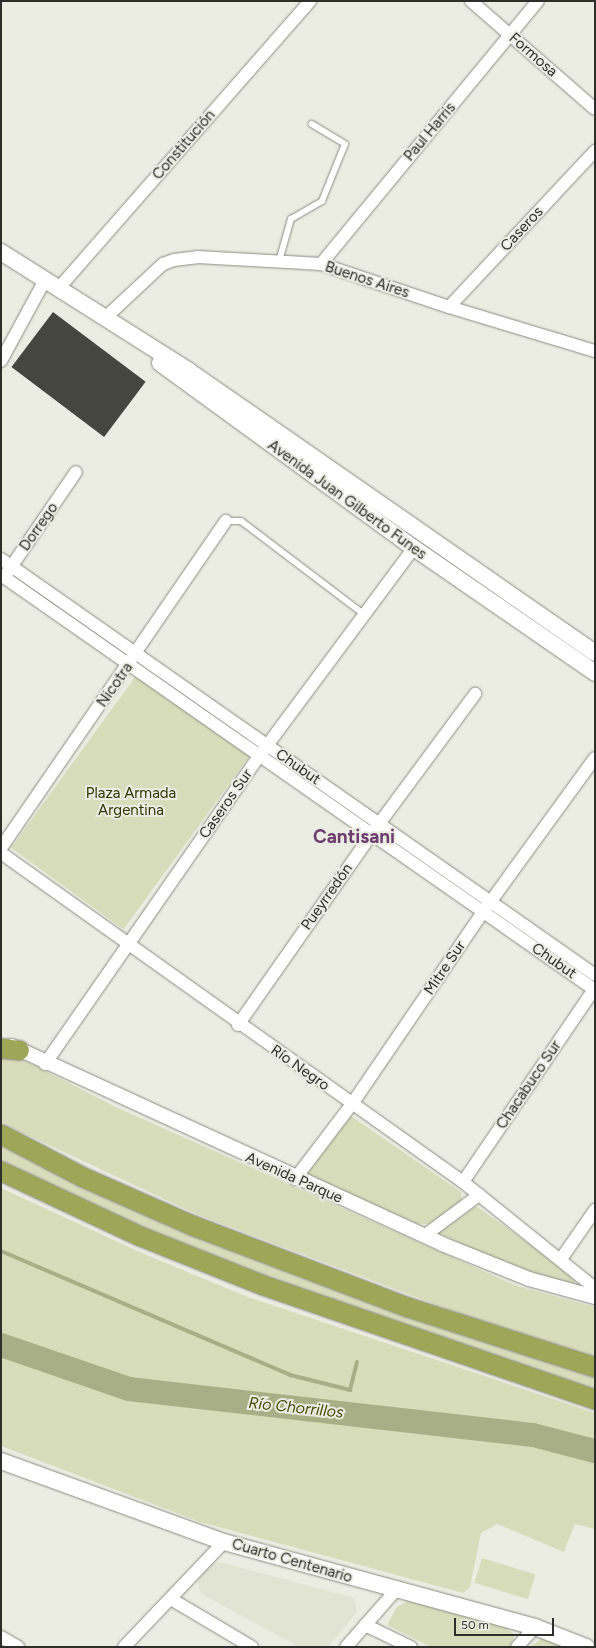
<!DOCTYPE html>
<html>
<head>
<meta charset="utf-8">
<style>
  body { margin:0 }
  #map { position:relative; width:596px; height:1648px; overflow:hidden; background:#ebede2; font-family:Figtree,sans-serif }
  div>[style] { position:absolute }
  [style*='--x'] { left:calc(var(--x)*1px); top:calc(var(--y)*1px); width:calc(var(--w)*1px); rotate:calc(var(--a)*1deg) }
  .built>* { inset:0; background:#e1e4d2 }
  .green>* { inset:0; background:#d7ddbb; transform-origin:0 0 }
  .stream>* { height:4px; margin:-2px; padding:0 2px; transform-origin:2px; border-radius:2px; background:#a8af86 }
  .river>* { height:24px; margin:-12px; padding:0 12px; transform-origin:12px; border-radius:12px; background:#a8af86 }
  .building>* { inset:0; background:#45473e; transform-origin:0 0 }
  .roads { filter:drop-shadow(0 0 1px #8a8c82) drop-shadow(0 0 1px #8a8c82) }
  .service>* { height:6px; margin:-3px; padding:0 3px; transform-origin:3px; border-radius:3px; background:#fff }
  .minor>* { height:12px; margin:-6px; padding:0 6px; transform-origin:6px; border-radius:6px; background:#fff }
  .tertiary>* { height:14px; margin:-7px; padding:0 7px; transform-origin:7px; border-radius:7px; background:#fff }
  .secondary>* { height:16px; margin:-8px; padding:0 8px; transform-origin:8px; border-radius:8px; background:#fff }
  .trunk>* { height:19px; margin:-9.5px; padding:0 9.5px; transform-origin:9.5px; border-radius:9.5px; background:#9ea758 }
  span { translate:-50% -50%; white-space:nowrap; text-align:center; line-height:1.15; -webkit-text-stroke:4px #ebede2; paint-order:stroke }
  .street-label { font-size:15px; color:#2e2f2b }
  .park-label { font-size:15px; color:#323803 }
  .water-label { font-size:16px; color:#454c04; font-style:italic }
  .district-label { font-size:19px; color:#6e3d70; font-weight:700 }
  .frame { position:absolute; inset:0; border:2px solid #2e2f2b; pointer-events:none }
  .scale { position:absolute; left:454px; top:1618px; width:100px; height:18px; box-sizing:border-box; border:2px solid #2e2f2b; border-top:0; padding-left:5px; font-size:12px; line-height:14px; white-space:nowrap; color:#2e2f2b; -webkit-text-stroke:3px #ebede2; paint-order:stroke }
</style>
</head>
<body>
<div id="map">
  <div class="built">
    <div style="clip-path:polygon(220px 1562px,354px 1598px,357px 1612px,328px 1647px,299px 1647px,200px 1593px,198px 1580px,210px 1565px)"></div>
  </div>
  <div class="green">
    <div style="clip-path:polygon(31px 586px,112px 643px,110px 646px,29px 588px)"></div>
    <div style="left:507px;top:600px;width:107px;height:4px;rotate:35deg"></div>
    <div style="left:138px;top:673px;width:139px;height:216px;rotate:36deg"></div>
    <div style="left:159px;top:674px;width:99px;height:4px;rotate:35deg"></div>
    <div style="left:279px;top:758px;width:99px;height:4px;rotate:35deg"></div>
    <div style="clip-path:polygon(1px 1053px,12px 1054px,118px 1108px,517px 1286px,595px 1307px,595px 1359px,490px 1325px,196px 1214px,21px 1132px,1px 1121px)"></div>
    <div style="clip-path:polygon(351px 1116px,461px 1192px,462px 1201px,429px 1224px,418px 1224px,305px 1174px)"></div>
    <div style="clip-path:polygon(1px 1142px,595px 1374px,595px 1391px,237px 1269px,1px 1164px)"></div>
    <div style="clip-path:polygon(1px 1188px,144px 1254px,248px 1297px,595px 1413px,595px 1529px,575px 1524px,564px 1552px,497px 1524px,481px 1533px,470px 1587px,463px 1593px,200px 1522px,1px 1446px)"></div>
    <div style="clip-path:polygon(476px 1206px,565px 1269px,575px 1280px,574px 1284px,530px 1274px,438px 1233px)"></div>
    <div style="left:482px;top:1558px;width:56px;height:26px;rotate:17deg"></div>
    <div style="clip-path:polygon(408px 1601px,505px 1627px,514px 1634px,513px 1642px,508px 1647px,431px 1647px,387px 1625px,397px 1607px)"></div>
    <div style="clip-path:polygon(543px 1638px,561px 1645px,564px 1647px,530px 1647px)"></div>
  </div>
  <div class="stream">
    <div style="--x:1;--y:1251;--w:314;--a:23.2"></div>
    <div style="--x:290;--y:1375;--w:62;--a:14"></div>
    <div style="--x:350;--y:1390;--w:29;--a:-76"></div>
  </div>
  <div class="river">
    <div style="--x:1;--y:1345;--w:135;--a:19"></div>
    <div style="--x:129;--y:1389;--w:407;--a:6.5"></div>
    <div style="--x:533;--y:1435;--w:64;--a:14.5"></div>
  </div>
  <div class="building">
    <div style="left:53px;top:312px;width:116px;height:69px;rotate:37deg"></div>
  </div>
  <div class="roads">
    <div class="service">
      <div style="--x:279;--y:261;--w:44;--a:-74.1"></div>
      <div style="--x:291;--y:219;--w:36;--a:-30"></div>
      <div style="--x:322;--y:201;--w:61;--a:-68"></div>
      <div style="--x:345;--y:144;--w:39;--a:-149"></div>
      <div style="--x:226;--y:521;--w:15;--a:0"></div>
      <div style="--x:241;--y:521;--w:152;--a:37.2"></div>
    </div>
    <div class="minor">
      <div style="--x:471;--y:1;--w:164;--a:41.1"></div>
      <div style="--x:321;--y:264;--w:341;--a:-50.5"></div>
      <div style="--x:58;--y:289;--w:383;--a:-48.8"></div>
      <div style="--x:449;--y:307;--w:214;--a:-46.9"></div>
      <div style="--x:105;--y:318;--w:79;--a:-43"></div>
      <div style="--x:163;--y:264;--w:12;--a:-20"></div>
      <div style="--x:174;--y:260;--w:23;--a:-7"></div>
      <div style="--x:197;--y:257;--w:124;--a:3.2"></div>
      <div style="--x:321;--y:264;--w:135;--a:18.6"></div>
      <div style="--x:449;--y:307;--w:152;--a:16.8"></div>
      <div style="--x:1;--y:361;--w:92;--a:-61.5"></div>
      <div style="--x:1;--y:559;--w:725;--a:35"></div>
      <div style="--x:7;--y:573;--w:122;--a:-55.7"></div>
      <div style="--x:1;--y:575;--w:725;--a:34.94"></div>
      <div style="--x:1;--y:848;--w:397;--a:-55.5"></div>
      <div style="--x:1;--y:853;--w:567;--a:35.46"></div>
      <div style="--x:463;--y:1182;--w:169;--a:38.8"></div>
      <div style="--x:238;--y:1025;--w:236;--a:-55"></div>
      <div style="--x:373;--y:832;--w:172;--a:-53.5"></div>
      <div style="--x:45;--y:1064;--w:376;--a:-55.2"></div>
      <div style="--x:260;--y:755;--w:258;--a:-53.4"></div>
      <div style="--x:295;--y:1179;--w:94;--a:-52.8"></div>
      <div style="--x:352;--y:1104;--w:232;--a:-55.7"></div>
      <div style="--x:483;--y:912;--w:190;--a:-54"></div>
      <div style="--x:463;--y:1182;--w:235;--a:-55.8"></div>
      <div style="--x:424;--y:1236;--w:69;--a:-36.7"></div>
      <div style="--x:561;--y:1259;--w:60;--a:-55.2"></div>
      <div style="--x:171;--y:1599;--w:94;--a:30.7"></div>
      <div style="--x:365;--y:1625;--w:51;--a:25.6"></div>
      <div style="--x:1;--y:1637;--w:20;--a:30"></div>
      <div style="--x:124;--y:1647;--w:145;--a:-46.4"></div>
      <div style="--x:346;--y:1647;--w:76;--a:-48.7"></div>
      <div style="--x:517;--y:1647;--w:27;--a:-48"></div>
    </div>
    <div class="tertiary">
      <div style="--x:12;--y:1046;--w:473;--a:24.7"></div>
      <div style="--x:442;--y:1244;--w:94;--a:21.9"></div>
      <div style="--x:529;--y:1279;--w:68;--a:15.3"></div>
    </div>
    <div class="secondary">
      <div style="--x:1;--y:252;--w:222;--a:32.3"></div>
      <div style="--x:189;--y:371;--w:494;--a:34.8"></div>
      <div style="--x:160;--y:363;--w:314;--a:36.1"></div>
      <div style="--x:414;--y:548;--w:220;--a:34.6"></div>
      <div style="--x:1;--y:1461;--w:237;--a:20"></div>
      <div style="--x:224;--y:1542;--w:322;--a:15.3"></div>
      <div style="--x:535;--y:1627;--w:55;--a:21.4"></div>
    </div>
    <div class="trunk">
      <div style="--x:1;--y:1048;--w:18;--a:6"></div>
      <div style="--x:1;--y:1134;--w:93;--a:27.7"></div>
      <div style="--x:83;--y:1177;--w:119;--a:23.8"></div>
      <div style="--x:192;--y:1225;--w:231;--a:20.8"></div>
      <div style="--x:408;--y:1307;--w:196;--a:17.8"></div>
      <div style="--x:1;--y:1171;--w:153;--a:25.1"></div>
      <div style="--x:140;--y:1236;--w:132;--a:21.7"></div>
      <div style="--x:263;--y:1285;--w:351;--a:19"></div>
    </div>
  </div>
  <div class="street-label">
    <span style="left:533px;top:55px;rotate:41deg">Formosa</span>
    <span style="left:430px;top:132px;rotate:-50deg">Paul Harris</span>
    <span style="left:184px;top:145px;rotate:-49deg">Constitución</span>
    <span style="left:522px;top:229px;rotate:-47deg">Caseros</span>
    <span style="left:367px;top:280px;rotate:18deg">Buenos Aires</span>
    <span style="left:347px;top:500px;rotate:36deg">Avenida Juan Gilberto Funes</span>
    <span style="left:39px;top:527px;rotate:-55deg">Dorrego</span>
    <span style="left:115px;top:685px;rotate:-55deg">Nicotra</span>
    <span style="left:298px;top:767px;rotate:35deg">Chubut</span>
    <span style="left:226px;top:804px;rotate:-55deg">Caseros Sur</span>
    <span style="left:327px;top:897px;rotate:-55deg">Pueyrredón</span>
    <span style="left:554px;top:961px;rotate:35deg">Chubut</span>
    <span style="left:445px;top:968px;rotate:-56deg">Mitre Sur</span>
    <span style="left:300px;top:1068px;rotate:35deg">Río Negro</span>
    <span style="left:529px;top:1085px;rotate:-56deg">Chacabuco Sur</span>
    <span style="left:294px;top:1178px;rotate:24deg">Avenida Parque</span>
    <span style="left:292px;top:1561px;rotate:16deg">Cuarto Centenario</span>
  </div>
  <div class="park-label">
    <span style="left:131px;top:802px">Plaza Armada<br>Argentina</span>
  </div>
  <div class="water-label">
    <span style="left:296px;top:1408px;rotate:6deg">Río Chorrillos</span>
  </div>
  <div class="district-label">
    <span style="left:354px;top:837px">Cantisani</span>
  </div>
  <div class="frame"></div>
  <div class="scale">50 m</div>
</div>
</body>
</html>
